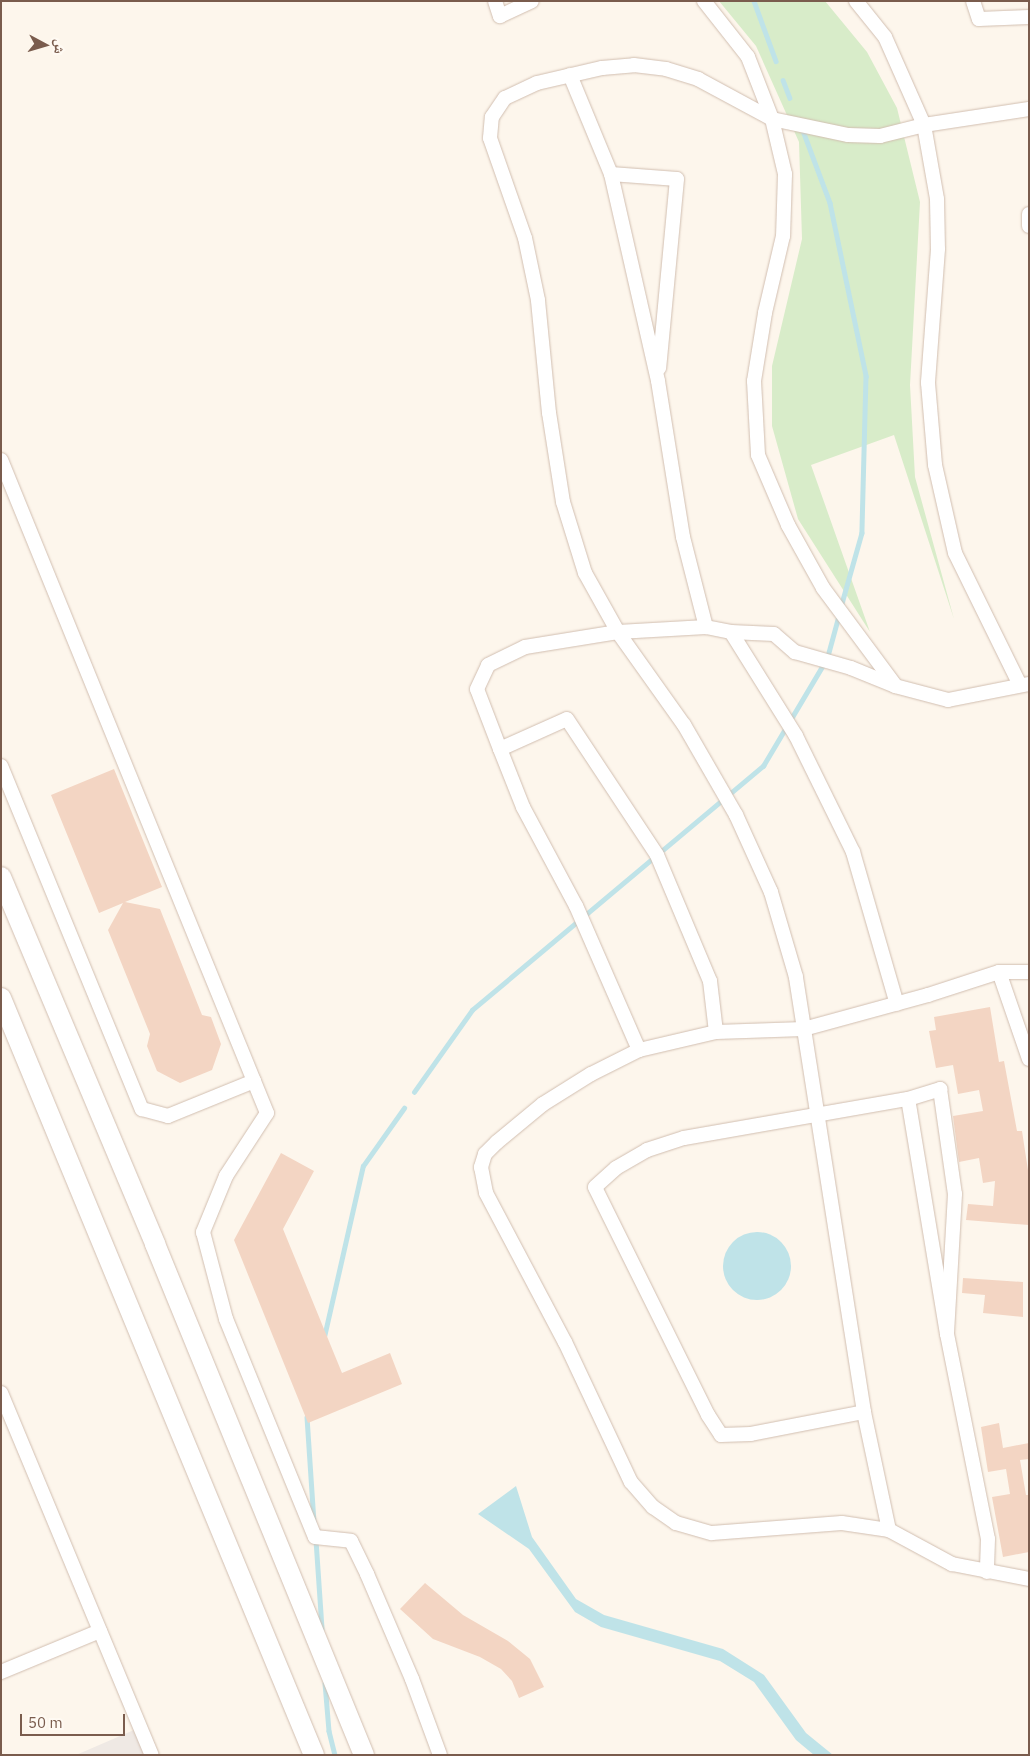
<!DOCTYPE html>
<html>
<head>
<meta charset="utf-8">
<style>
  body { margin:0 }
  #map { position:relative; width:1030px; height:1756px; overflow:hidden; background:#fdf6ec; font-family:"IBM Plex Sans","Noto Naskh Arabic",sans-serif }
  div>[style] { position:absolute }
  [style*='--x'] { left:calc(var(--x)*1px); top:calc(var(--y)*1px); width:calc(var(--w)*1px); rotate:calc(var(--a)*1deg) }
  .industrial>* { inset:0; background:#efe9e4 }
  .green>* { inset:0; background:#d8ecc9 }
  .water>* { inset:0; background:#bfe3e8 }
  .round { border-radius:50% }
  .stream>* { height:4.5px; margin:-2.25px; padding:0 2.25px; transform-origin:2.25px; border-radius:2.25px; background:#bfe3e8 }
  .building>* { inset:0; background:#f3d5c3 }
  .roads { filter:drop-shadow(0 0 1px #d1beb0) drop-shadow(0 0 1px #d1beb0) }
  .street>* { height:14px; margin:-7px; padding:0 7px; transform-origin:7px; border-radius:7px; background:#fff }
  .secondary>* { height:20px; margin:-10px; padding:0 10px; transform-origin:10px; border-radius:10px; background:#fff }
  span { translate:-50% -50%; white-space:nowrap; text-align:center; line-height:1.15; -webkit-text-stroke:4px #fffaf3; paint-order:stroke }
  .frame { position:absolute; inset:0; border:2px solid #7a5c4d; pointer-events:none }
  .north { position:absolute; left:20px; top:20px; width:50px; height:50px; -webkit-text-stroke:4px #fffaf3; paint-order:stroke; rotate:96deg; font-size:14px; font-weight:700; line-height:20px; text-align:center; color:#7a5c4d }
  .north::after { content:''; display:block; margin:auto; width:18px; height:22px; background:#7a5c4d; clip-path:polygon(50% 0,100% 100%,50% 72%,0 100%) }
  .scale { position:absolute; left:20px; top:1714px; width:105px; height:22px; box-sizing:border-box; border:2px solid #7a5c4d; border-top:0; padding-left:6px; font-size:15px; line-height:18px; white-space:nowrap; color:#7a5c4d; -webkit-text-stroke:4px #fffaf3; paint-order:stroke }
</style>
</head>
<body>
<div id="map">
  <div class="industrial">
    <div style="clip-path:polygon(134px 1730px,144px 1755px,76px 1755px)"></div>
  </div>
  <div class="green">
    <div style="clip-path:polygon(719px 1px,825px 1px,867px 52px,897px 108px,920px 202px,910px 385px,915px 477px,954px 619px,894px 435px,811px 465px,870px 632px,798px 519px,772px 426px,772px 366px,802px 239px,799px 142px,756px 46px)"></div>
  </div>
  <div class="water">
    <div class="round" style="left:723px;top:1232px;width:68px;height:68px"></div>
    <div style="clip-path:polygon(516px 1486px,532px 1537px,576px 1599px,604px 1615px,723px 1649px,764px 1675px,806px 1733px,833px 1755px,814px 1755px,796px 1740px,754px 1682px,720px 1661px,601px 1627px,575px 1612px,529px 1549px,478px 1514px)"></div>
  </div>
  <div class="stream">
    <div style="--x:754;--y:1;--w:64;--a:69.9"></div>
    <div style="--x:783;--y:80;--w:19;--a:69"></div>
    <div style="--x:802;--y:128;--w:80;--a:69.5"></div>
    <div style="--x:830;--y:203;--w:177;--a:78.2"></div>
    <div style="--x:866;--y:376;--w:157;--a:91.5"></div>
    <div style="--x:862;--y:533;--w:77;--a:105.8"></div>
    <div style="--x:414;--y:1092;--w:100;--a:-54.7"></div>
    <div style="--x:472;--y:1010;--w:380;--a:-40"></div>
    <div style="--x:763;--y:766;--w:126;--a:-59.3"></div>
    <div style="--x:827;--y:658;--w:46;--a:-74.7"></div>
    <div style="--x:324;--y:1337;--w:175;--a:-77.2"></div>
    <div style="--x:363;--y:1166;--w:71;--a:-54.7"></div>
    <div style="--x:307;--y:1417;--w:105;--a:86.2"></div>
    <div style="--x:316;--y:1540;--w:89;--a:86.1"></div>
    <div style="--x:325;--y:1683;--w:48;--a:85.2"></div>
    <div style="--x:329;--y:1731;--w:25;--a:76"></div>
  </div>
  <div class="building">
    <div style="clip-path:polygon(114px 769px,162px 887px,125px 902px,160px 909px,202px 1015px,211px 1017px,221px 1044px,212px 1070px,180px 1083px,157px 1071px,147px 1046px,150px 1034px,108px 930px,123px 903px,99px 913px,51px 795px)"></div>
    <div style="clip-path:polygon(990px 1007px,999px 1062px,1004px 1061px,1017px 1131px,1022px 1131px,1029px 1177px,1029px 1225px,966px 1220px,968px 1204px,993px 1206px,995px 1181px,983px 1183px,979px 1158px,959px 1162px,953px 1116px,983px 1111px,979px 1090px,958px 1094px,953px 1065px,936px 1068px,929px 1031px,936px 1030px,934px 1017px)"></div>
    <div style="clip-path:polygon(281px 1153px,314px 1171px,283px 1229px,342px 1373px,390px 1353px,402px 1384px,308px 1423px,234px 1240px)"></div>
    <div style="clip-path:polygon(963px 1278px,1023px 1282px,1023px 1317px,983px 1313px,985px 1295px,962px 1293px)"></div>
    <div style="clip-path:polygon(999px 1423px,1003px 1448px,1029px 1443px,1029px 1459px,1020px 1460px,1026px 1495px,1029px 1495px,1029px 1552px,1003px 1557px,992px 1497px,1010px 1494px,1006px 1469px,988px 1472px,981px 1427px)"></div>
    <div style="clip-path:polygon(425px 1583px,463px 1615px,508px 1641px,530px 1659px,544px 1687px,519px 1698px,512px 1681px,501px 1669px,480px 1657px,433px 1639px,400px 1609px)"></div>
  </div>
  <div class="roads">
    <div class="street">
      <div style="--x:495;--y:1;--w:16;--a:72"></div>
      <div style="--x:500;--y:16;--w:35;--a:-25"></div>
      <div style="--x:704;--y:1;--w:71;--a:51.8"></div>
      <div style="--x:748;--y:57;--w:66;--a:68.8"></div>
      <div style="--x:772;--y:119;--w:57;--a:76.7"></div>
      <div style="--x:785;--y:174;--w:62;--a:91.8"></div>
      <div style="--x:783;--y:236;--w:79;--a:103.2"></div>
      <div style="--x:765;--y:313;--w:69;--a:99.2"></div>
      <div style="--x:754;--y:381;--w:74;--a:86.9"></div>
      <div style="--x:758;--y:455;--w:76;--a:66.8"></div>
      <div style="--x:788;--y:525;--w:72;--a:60.9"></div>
      <div style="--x:823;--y:588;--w:121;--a:53.4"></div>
      <div style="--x:856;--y:1;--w:46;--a:51.1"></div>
      <div style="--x:885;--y:37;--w:96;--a:66.1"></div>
      <div style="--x:924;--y:125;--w:75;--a:80"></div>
      <div style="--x:937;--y:199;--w:50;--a:88.9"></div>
      <div style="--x:938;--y:249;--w:134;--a:94.3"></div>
      <div style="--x:928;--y:383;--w:82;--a:85.1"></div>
      <div style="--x:935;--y:465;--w:90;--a:77.2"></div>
      <div style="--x:955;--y:553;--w:147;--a:63.8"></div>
      <div style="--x:973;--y:1;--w:19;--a:72"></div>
      <div style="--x:979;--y:19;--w:50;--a:-2.3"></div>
      <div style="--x:570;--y:75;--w:107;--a:67.5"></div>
      <div style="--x:611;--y:174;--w:212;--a:77.2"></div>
      <div style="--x:658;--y:381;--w:158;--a:80.9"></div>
      <div style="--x:683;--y:537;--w:93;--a:75.7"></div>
      <div style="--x:611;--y:174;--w:66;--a:4.3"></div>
      <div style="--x:677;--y:179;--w:190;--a:95.4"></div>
      <div style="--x:1029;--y:214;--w:12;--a:90"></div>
      <div style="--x:1;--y:460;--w:705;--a:67.84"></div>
      <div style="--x:267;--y:1113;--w:75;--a:123.1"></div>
      <div style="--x:226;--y:1176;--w:61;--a:112.3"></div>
      <div style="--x:203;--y:1232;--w:90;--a:75.2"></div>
      <div style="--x:226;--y:1319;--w:235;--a:67.8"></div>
      <div style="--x:315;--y:1537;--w:36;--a:6"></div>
      <div style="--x:351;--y:1541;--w:37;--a:64"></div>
      <div style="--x:367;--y:1574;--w:114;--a:66.8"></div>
      <div style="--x:412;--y:1679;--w:81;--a:69.8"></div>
      <div style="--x:731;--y:632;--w:123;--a:58"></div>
      <div style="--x:796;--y:736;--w:129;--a:63.8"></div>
      <div style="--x:853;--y:852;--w:158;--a:73.9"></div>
      <div style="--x:500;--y:749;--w:73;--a:-24.1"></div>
      <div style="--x:567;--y:719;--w:163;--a:56.5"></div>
      <div style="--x:657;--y:855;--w:137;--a:67.2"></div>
      <div style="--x:710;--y:981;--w:51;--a:83.3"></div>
      <div style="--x:1;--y:766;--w:371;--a:67.7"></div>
      <div style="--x:142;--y:1109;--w:27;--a:15"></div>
      <div style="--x:168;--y:1116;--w:93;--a:-22.1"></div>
      <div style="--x:999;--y:972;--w:30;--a:0"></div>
      <div style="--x:639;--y:1050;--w:157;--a:-113.6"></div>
      <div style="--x:576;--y:906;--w:112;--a:-118.2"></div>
      <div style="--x:523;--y:807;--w:62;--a:-111.6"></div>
      <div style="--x:500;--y:749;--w:64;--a:-111"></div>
      <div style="--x:477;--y:689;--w:26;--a:-65"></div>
      <div style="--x:488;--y:665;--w:41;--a:-25.9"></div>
      <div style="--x:525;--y:647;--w:94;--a:-9.2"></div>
      <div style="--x:618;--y:632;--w:88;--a:-3.3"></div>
      <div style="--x:706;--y:627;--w:25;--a:11"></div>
      <div style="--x:731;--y:632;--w:43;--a:2.7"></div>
      <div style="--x:774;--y:634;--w:28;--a:41"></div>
      <div style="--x:795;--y:652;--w:58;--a:15.9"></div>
      <div style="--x:851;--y:668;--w:48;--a:22.2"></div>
      <div style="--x:895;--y:686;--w:55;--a:14.8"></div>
      <div style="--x:948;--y:700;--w:83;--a:-11.2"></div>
      <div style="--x:1029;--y:1059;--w:92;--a:-109"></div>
      <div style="--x:999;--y:972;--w:75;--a:162.1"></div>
      <div style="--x:928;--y:995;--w:129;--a:164.7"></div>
      <div style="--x:804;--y:1029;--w:88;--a:178"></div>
      <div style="--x:716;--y:1032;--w:79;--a:166.8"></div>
      <div style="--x:639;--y:1050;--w:54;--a:153.4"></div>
      <div style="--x:591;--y:1074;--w:57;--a:148"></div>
      <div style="--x:543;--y:1104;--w:60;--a:140.4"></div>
      <div style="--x:497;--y:1142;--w:17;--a:135"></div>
      <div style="--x:485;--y:1154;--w:14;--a:107"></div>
      <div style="--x:481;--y:1167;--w:26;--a:79"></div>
      <div style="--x:486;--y:1193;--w:169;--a:62.1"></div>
      <div style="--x:565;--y:1342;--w:155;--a:64.8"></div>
      <div style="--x:631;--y:1482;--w:33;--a:49"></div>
      <div style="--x:653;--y:1507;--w:28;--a:35"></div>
      <div style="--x:676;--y:1523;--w:37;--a:16"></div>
      <div style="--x:712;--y:1533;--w:130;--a:-4.4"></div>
      <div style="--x:842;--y:1523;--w:48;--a:8.5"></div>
      <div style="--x:889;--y:1530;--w:72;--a:28.4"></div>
      <div style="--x:952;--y:1564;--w:78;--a:11"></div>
      <div style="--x:947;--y:1334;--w:209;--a:78.7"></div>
      <div style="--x:988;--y:1539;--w:33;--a:92"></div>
      <div style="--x:1;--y:1393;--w:392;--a:67.4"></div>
      <div style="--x:864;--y:1412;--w:115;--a:169"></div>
      <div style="--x:751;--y:1434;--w:30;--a:178"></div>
      <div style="--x:721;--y:1435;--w:24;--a:-123"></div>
      <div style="--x:708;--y:1415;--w:254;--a:-116.4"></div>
      <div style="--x:595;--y:1187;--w:28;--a:-42"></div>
      <div style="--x:616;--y:1168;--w:36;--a:-30"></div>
      <div style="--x:647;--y:1150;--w:39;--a:-18"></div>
      <div style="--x:684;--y:1138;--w:227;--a:-9.9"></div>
      <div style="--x:908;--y:1099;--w:34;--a:-17"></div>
      <div style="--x:940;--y:1089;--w:106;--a:81.9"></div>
      <div style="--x:955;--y:1194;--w:140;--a:93.3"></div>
      <div style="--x:947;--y:1334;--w:238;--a:-99.4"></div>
      <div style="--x:889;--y:1530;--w:121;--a:-102"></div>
      <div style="--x:864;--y:1412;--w:440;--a:-98.9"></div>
      <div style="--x:796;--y:977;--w:89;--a:-106.4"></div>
      <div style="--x:771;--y:892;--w:85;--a:-114.4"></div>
      <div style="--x:736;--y:815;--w:104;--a:-120"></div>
      <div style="--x:684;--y:725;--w:114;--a:-125.4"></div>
      <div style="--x:618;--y:632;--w:68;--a:-119.2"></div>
      <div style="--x:585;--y:573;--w:74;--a:-107.2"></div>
      <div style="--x:563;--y:502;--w:90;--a:-98.9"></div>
      <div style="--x:549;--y:413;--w:114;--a:-95.6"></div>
      <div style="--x:538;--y:300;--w:63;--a:-101.8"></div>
      <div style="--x:525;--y:238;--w:106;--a:-109.3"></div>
      <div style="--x:490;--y:138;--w:21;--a:-85"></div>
      <div style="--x:492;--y:117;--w:23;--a:-56"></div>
      <div style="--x:505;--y:98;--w:35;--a:-25"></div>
      <div style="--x:537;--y:83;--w:67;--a:-13"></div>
      <div style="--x:602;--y:68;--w:32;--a:-5"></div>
      <div style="--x:634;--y:65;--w:32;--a:7"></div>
      <div style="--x:666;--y:69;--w:34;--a:17"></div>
      <div style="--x:698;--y:79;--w:84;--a:28.4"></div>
      <div style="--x:772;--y:119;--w:78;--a:11.9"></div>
      <div style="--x:848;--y:135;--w:32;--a:2"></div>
      <div style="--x:880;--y:136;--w:45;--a:-14"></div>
      <div style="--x:924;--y:125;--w:106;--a:-8.7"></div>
      <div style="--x:1;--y:1672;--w:107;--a:-22.5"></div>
    </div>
    <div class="secondary">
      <div style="--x:1;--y:877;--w:398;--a:67.2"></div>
      <div style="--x:155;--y:1244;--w:552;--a:67.76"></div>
      <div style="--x:1;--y:998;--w:819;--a:67.54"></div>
    </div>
  </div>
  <div class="frame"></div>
  <div class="north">ش</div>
  <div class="scale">50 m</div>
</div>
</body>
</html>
